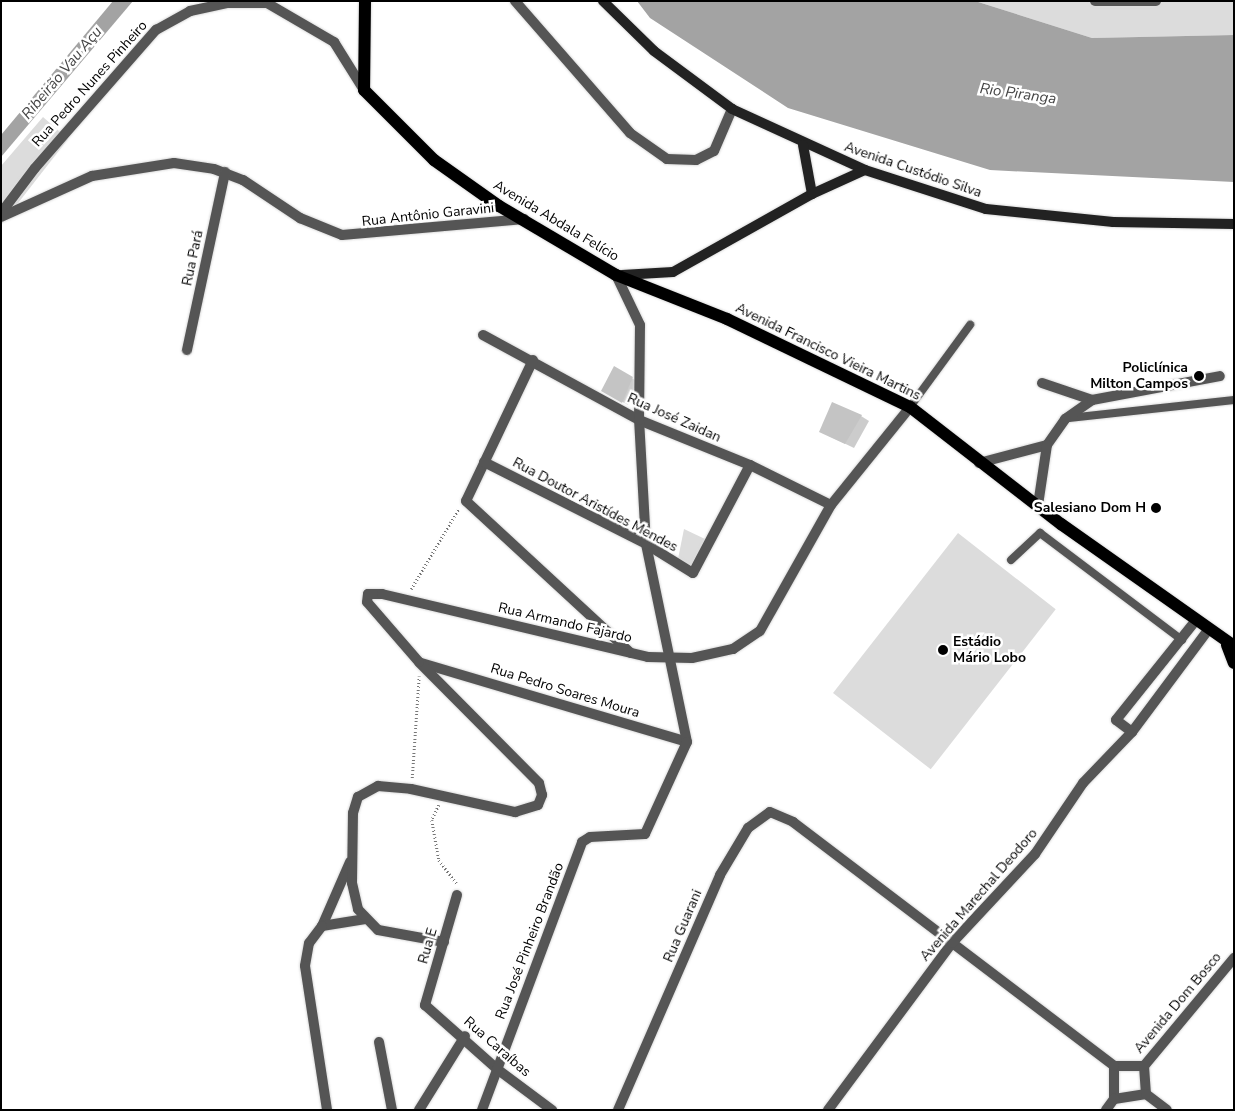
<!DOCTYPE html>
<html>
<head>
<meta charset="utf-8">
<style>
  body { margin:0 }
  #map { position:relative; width:1235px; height:1111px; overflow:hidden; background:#fff; font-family:"Nunito Sans",sans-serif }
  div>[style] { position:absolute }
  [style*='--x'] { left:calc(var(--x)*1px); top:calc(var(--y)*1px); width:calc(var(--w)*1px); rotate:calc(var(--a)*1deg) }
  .green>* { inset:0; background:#dcdcdc; transform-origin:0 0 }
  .water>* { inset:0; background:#a3a3a3 }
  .shadow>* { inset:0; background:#0003 }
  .building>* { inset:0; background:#c4c4c4 }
  .path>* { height:2.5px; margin-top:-1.25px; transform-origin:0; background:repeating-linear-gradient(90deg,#777 0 1px,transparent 0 3.5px) }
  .roads { filter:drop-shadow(0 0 1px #dbdbdb) drop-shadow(0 0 1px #dbdbdb) }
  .service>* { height:8px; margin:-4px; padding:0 4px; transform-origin:4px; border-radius:4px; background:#555 }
  .minor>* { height:10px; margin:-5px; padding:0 5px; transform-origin:5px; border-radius:5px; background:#555 }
  .tertiary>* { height:10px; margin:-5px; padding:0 5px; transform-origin:5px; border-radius:5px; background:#555 }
  .secondary>* { height:10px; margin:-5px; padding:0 5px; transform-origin:5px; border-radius:5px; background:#222 }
  .primary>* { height:12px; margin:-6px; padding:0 6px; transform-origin:6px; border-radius:6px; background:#000 }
  .dots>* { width:14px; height:14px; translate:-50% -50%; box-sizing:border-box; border:2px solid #fff; border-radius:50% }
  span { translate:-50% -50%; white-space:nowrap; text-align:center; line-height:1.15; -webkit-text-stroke:5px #fff; paint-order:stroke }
  .street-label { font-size:14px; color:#000 }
  .poi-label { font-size:14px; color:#000; font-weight:700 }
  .right { translate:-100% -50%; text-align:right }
  .left { translate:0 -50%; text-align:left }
  .water-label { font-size:15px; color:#444; font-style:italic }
  .frame { position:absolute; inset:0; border:2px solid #000; pointer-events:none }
</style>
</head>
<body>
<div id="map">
  <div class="green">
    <div style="clip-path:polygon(975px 1px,1234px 2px,1234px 35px,1092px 38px)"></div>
    <div style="clip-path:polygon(43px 117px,68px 139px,1px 225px,1px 166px)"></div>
    <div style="clip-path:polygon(684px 529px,705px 539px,693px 567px,678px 559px)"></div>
    <div style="left:958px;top:533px;width:124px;height:203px;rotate:38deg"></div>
  </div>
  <div class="water">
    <div style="clip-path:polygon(113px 1px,133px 1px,1px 157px,1px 135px)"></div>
    <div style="clip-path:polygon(637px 1px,975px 1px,1092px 38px,1234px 35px,1234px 182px,990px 170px,788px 108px,650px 18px)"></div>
  </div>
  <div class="shadow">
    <div style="clip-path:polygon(614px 368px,637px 381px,628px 405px,602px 391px)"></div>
    <div style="clip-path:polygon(861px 416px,869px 421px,854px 448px,829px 436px)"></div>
  </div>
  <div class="building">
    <div style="clip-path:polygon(614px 366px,633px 377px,622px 403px,601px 391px)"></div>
    <div style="clip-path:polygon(832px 402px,862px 415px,845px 444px,819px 432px)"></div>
  </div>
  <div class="path">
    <div style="--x:411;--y:589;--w:94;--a:-59.3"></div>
    <div style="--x:412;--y:778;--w:102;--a:-86.1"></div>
    <div style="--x:439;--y:805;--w:17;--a:115"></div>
    <div style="--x:432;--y:820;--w:41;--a:80.1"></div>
    <div style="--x:439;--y:860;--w:30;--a:53"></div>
  </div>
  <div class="roads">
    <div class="service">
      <div style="--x:910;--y:407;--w:102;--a:-53.8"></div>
      <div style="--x:1069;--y:418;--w:166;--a:-6.2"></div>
      <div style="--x:1011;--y:560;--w:40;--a:-43"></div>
      <div style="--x:1040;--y:533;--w:178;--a:37"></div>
    </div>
    <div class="minor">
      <div style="--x:515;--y:1;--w:175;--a:48.9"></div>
      <div style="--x:630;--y:133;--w:45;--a:35.1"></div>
      <div style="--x:667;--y:159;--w:29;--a:2"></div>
      <div style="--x:696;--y:160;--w:20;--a:-27"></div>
      <div style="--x:714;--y:151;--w:46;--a:-66.8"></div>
      <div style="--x:1;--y:213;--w:56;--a:-52.9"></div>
      <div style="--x:35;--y:168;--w:184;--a:-48.8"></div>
      <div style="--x:156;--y:30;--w:39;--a:-29"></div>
      <div style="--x:190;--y:11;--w:40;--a:-12"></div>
      <div style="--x:229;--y:3;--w:38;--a:0"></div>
      <div style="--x:267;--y:3;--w:78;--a:30.2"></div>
      <div style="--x:334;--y:42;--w:57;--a:58"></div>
      <div style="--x:1;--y:217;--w:100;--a:-24.3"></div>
      <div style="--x:92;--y:176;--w:83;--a:-9"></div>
      <div style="--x:174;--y:163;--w:40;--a:8.5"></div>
      <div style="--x:214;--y:169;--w:31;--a:21"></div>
      <div style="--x:243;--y:180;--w:69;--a:33.7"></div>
      <div style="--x:300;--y:218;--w:45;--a:22"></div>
      <div style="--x:342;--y:235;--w:183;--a:-5"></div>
      <div style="--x:483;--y:335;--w:178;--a:28.6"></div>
      <div style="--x:639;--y:420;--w:120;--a:22.1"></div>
      <div style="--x:750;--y:465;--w:90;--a:26.3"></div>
      <div style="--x:187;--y:350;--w:182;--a:-77.9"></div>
      <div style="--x:533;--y:360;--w:156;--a:115.4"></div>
      <div style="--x:466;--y:501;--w:224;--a:42.7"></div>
      <div style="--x:1042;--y:383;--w:53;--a:18.8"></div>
      <div style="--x:1047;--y:445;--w:32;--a:-55"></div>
      <div style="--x:1065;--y:419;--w:33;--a:-35"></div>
      <div style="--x:1092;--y:400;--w:130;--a:-10.6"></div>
      <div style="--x:484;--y:462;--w:182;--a:26.8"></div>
      <div style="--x:646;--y:544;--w:55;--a:31.7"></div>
      <div style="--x:693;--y:573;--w:122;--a:-62.2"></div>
      <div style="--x:979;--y:463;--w:70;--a:-14.8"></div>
      <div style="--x:1047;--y:445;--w:61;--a:98.5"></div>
      <div style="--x:421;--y:663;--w:277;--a:16.5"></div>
      <div style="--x:687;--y:742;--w:202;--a:-101.7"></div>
      <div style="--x:646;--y:544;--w:124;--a:-93.2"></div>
      <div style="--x:639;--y:420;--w:95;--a:-89.4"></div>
      <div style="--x:640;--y:325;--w:55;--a:-115.6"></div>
      <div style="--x:1132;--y:732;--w:20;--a:-143"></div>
      <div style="--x:1116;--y:720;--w:128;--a:-51.3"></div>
      <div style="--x:350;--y:862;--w:70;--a:113.6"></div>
      <div style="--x:322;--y:926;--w:44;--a:-9.2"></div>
      <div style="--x:457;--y:895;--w:115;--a:106.2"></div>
      <div style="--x:425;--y:1005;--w:96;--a:41.6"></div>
      <div style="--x:497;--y:1069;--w:69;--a:36.7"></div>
      <div style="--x:322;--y:926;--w:21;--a:127"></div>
      <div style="--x:309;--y:943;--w:23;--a:100"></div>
      <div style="--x:305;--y:966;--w:146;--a:81.3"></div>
      <div style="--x:444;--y:942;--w:67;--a:-169.7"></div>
      <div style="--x:378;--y:930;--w:29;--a:-134"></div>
      <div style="--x:358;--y:909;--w:27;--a:-103"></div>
      <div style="--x:352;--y:883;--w:70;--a:-89.2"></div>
      <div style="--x:353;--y:813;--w:17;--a:-73"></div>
      <div style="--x:358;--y:797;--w:23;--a:-29"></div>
      <div style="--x:378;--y:786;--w:33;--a:5"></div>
      <div style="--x:411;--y:789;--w:107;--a:12.5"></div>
      <div style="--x:515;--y:812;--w:24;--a:-17"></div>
      <div style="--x:538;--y:805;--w:11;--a:-68"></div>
      <div style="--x:542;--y:795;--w:12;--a:-104"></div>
      <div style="--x:539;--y:783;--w:170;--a:-134.8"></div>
      <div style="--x:419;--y:662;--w:79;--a:-130.9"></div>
      <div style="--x:367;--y:602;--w:8;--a:-83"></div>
      <div style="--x:368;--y:594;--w:14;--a:0"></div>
      <div style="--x:382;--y:594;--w:273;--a:13.3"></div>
      <div style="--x:648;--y:657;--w:44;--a:1.3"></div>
      <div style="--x:692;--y:658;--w:42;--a:-12.4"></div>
      <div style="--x:733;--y:649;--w:32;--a:-34"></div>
      <div style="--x:760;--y:631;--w:145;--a:-60.6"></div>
      <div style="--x:831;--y:505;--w:126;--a:-51.1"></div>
      <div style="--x:379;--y:1042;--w:69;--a:79.2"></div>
      <div style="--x:1114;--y:1066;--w:30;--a:0"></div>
      <div style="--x:1144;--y:1066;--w:28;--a:86"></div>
      <div style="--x:1146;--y:1094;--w:32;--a:171"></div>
      <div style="--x:1114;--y:1099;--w:33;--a:-90"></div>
      <div style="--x:1144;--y:1066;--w:141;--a:-50.2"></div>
      <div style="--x:1146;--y:1094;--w:26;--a:37"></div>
      <div style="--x:419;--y:1110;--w:87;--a:-58.1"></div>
      <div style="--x:482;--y:1110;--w:286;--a:-69.5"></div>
      <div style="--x:582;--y:842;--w:9;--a:-32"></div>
      <div style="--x:590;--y:837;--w:55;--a:-3.1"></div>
      <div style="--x:645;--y:834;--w:101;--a:-65.5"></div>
      <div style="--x:618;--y:1110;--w:256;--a:-66.5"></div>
      <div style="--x:720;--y:875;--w:55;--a:-59.2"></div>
      <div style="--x:748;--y:828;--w:27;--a:-36"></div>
      <div style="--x:770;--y:812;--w:25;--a:23"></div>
      <div style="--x:793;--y:822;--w:403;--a:37.2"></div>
      <div style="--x:828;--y:1110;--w:208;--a:-53.4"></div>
      <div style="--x:952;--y:943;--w:122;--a:-47"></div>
      <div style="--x:1035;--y:854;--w:86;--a:-55.9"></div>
      <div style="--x:1083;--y:783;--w:71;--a:-46.1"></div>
      <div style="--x:1132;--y:732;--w:127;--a:-53.3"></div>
      <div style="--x:1106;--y:1110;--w:14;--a:-54"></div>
    </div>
    <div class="tertiary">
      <div style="--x:1095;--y:1;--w:61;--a:0"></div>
    </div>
    <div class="secondary">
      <div style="--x:603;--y:1;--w:71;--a:44.4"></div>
      <div style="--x:654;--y:51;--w:97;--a:36.6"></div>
      <div style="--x:732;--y:109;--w:146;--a:24.6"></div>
      <div style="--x:865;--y:170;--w:127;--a:17.9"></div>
      <div style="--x:986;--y:209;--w:128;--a:5.8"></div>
      <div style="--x:1113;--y:222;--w:121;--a:0.9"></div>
      <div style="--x:803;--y:145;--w:50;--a:79.6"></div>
      <div style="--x:622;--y:275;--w:51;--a:-3.4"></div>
      <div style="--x:673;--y:272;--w:159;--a:-29.3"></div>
      <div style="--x:812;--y:194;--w:58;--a:-24.4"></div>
    </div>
    <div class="primary">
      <div style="--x:365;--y:1;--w:89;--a:90.6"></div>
      <div style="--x:364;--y:90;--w:99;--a:45"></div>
      <div style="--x:434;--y:160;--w:80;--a:35.3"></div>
      <div style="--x:499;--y:206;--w:136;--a:30.5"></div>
      <div style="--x:616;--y:275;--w:119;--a:21.6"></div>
      <div style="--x:727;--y:319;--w:203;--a:25.7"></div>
      <div style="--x:910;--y:407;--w:191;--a:37.8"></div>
      <div style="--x:1061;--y:524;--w:212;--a:35.2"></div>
      <div style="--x:1227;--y:645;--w:19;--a:69"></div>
    </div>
  </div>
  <div class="dots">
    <div style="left:1199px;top:376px;background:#000"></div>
    <div style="left:1156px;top:508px;background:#000"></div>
    <div style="left:943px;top:650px;background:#000"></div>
  </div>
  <div class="street-label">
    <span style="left:90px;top:84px;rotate:-48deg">Rua Pedro Nunes Pinheiro</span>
    <span style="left:913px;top:170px;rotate:19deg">Avenida Custódio Silva</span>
    <span style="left:428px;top:215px;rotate:-6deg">Rua Antônio Garavini</span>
    <span style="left:556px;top:221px;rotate:31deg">Avenida Abdala Felício</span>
    <span style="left:193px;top:258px;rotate:-78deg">Rua Pará</span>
    <span style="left:828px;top:352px;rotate:26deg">Avenida Francisco Vieira Martins</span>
    <span style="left:674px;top:418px;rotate:24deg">Rua José Zaidan</span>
    <span style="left:595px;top:505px;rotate:28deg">Rua Doutor Aristídes Mendes</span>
    <span style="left:565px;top:623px;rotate:13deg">Rua Armando Fajardo</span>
    <span style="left:565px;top:691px;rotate:17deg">Rua Pedro Soares Moura</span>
    <span style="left:979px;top:895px;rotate:-49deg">Avenida Marechal Deodoro</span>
    <span style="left:683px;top:926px;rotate:-67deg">Rua Guarani</span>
    <span style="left:530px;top:941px;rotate:-69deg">Rua José Pinheiro Brandão</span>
    <span style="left:428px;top:946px;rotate:-74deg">Rua E</span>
    <span style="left:1178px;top:1003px;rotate:-50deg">Avenida Dom Bosco</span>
    <span style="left:497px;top:1047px;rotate:41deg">Rua Caraíbas</span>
  </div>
  <div class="poi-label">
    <span class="right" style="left:1188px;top:376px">Policlínica<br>Milton Campos</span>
    <span class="right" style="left:1146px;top:508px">Salesiano Dom H</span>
    <span class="left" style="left:953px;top:650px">Estádio<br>Mário Lobo</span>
  </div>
  <div class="water-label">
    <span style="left:62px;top:73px;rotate:-50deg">Ribeirão Vau Açu</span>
    <span style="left:1018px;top:94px;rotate:8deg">Rio Piranga</span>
  </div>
  <div class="frame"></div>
</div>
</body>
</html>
